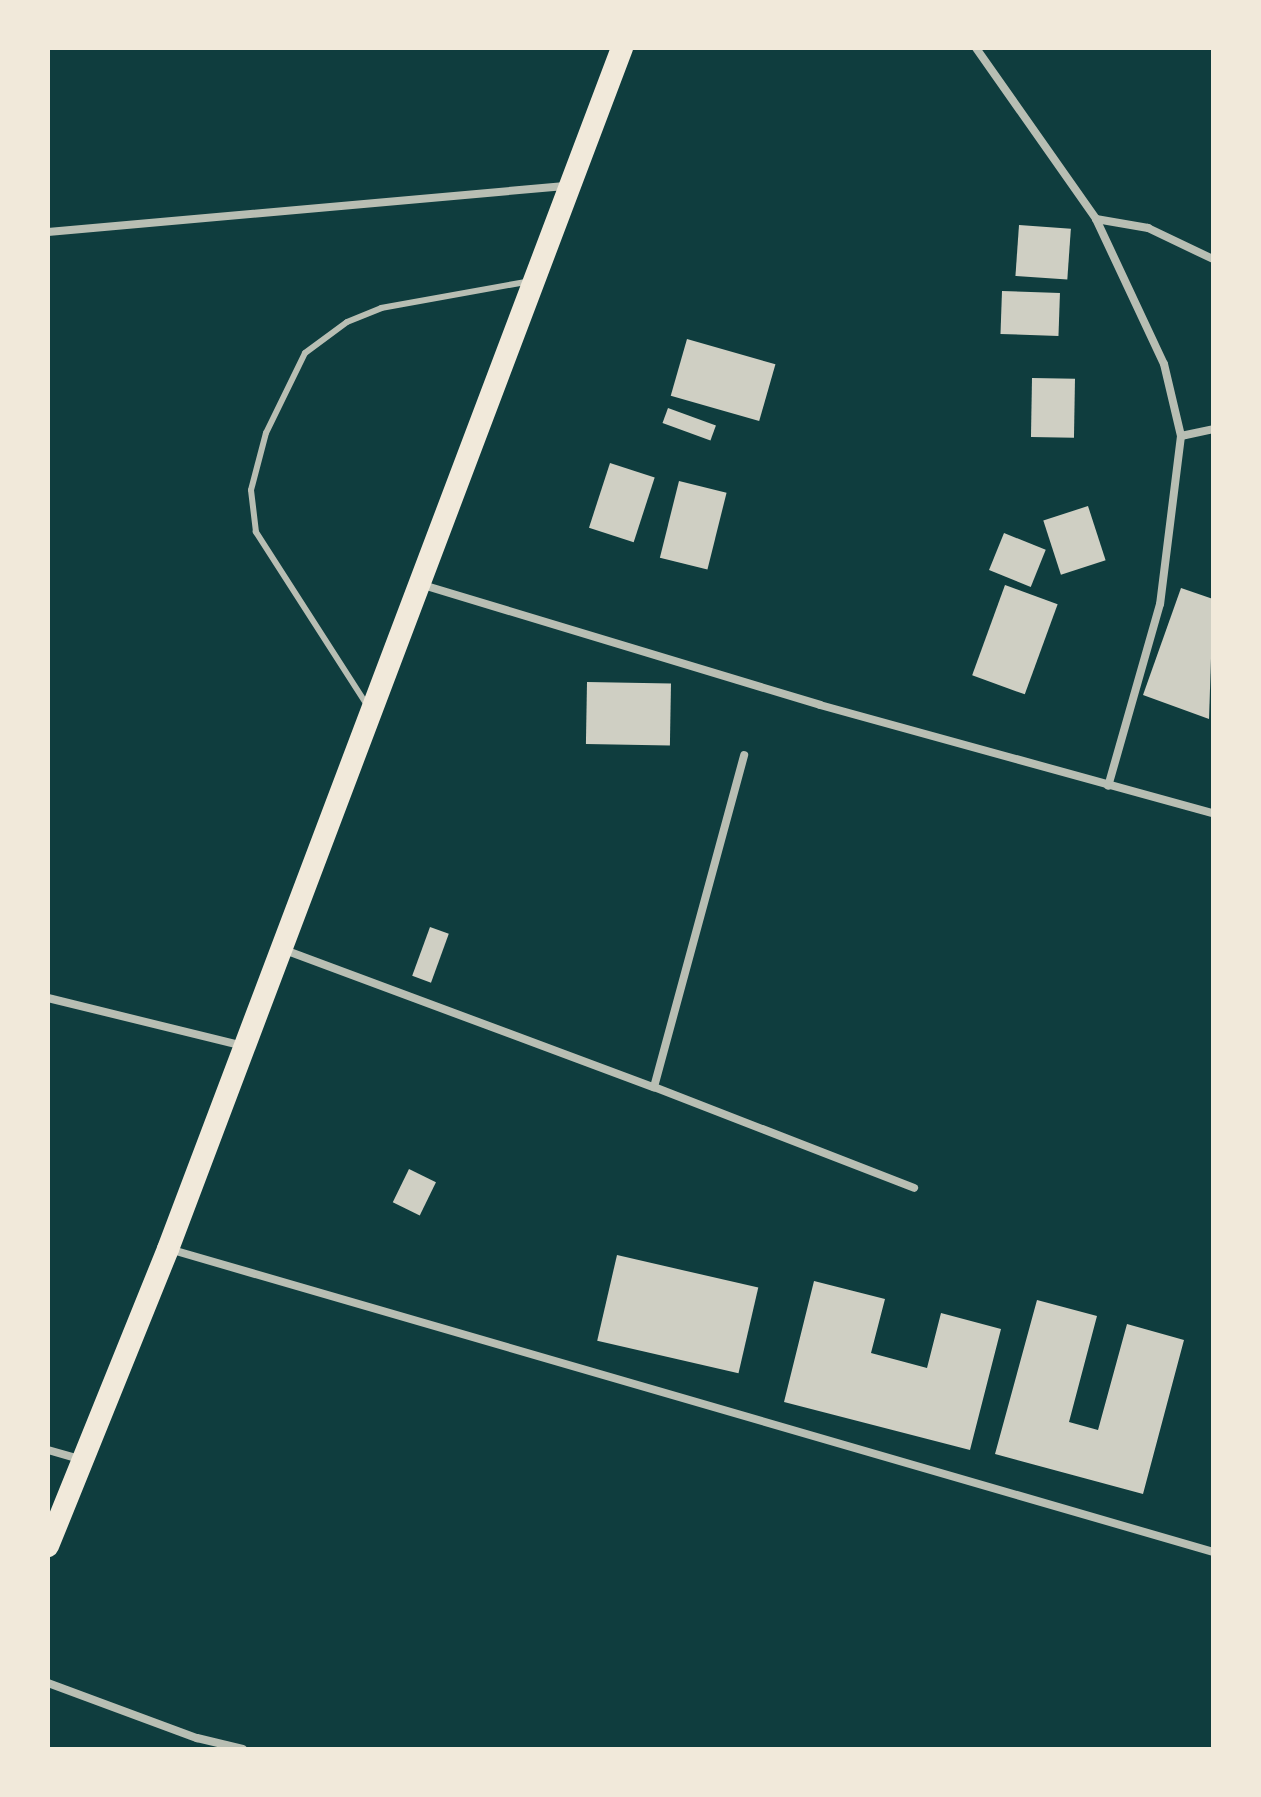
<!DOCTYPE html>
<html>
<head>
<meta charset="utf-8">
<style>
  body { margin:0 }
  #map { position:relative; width:1261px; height:1797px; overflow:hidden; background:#0f3d3e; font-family:"Alegreya Sans",sans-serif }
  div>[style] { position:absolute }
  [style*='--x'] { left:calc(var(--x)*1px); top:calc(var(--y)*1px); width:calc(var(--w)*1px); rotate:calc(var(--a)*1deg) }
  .building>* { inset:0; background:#cfcfc3; transform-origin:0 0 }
  .service>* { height:6px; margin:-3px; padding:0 3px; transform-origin:3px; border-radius:3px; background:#b8beb3 }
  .minor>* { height:8px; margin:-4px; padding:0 4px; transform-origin:4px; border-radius:4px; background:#b8beb3 }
  .trunk>* { height:22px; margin:-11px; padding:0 11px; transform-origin:11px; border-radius:11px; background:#f1e9da }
  span { translate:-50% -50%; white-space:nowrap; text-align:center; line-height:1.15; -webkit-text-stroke:7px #f1e9da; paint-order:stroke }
  .frame { position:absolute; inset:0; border:50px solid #f1e9da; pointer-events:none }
</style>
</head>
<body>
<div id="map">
  <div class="building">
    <div style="left:1019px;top:225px;width:52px;height:51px;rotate:4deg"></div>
    <div style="left:1002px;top:291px;width:58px;height:43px;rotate:2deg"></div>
    <div style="left:687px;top:339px;width:92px;height:59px;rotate:16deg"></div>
    <div style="left:1032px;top:378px;width:43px;height:59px;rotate:1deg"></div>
    <div style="left:668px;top:408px;width:51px;height:16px;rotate:20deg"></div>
    <div style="left:610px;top:463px;width:47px;height:68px;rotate:18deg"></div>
    <div style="left:679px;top:481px;width:49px;height:79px;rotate:14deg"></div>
    <div style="left:1088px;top:506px;width:57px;height:47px;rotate:72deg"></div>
    <div style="left:1004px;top:533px;width:45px;height:40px;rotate:22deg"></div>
    <div style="left:1005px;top:585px;width:56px;height:96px;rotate:20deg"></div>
    <div style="clip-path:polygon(1181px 588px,1213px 599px,1209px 719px,1143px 695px)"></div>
    <div style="left:587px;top:682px;width:84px;height:62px;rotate:1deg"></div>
    <div style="left:430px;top:927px;width:20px;height:52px;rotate:20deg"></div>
    <div style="left:409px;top:1169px;width:30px;height:37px;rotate:26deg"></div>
    <div style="left:617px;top:1255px;width:145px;height:88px;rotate:13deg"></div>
    <div style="clip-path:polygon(814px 1281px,885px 1299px,871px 1353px,927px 1368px,941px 1313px,1001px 1329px,970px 1450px,784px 1402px)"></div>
    <div style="clip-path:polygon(1037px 1300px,1097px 1316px,1069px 1422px,1098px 1430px,1127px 1324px,1184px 1340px,1143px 1494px,995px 1454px)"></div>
  </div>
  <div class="service">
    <div style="--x:367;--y:705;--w:206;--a:-122.7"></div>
    <div style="--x:256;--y:532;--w:42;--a:-96.8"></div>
    <div style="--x:251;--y:490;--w:59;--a:-75.3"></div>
    <div style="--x:266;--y:433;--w:89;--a:-64"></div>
    <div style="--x:305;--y:353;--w:52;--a:-36.4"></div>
    <div style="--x:347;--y:322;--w:37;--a:-22"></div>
    <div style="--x:381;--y:308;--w:147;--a:-10.2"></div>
  </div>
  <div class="minor">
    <div style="--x:976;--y:48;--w:209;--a:54.9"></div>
    <div style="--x:1096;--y:219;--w:160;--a:64.9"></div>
    <div style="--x:1164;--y:364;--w:74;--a:76.7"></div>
    <div style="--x:1181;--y:436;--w:169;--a:97.1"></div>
    <div style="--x:1160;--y:604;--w:189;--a:105.9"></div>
    <div style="--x:1096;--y:219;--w:53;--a:9.8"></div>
    <div style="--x:1148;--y:228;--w:72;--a:25.5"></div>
    <div style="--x:48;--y:232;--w:519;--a:-5.08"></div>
    <div style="--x:1181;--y:436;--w:33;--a:-12"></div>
    <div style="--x:423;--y:585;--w:415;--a:16.8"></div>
    <div style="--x:820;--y:705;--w:408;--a:15.4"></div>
    <div style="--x:282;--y:949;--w:397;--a:20.4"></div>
    <div style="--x:654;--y:1087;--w:344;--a:-74.8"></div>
    <div style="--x:48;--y:998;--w:201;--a:13.8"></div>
    <div style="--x:654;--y:1087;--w:279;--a:21.2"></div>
    <div style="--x:169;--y:1249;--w:1087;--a:16.18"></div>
    <div style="--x:48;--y:1450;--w:35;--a:16"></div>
    <div style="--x:48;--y:1683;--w:159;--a:20.3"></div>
    <div style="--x:197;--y:1738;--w:47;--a:13.4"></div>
  </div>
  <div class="trunk">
    <div style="--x:48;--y:1546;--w:320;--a:-68"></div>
    <div style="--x:168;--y:1249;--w:1284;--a:-69.29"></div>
  </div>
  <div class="frame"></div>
</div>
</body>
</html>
